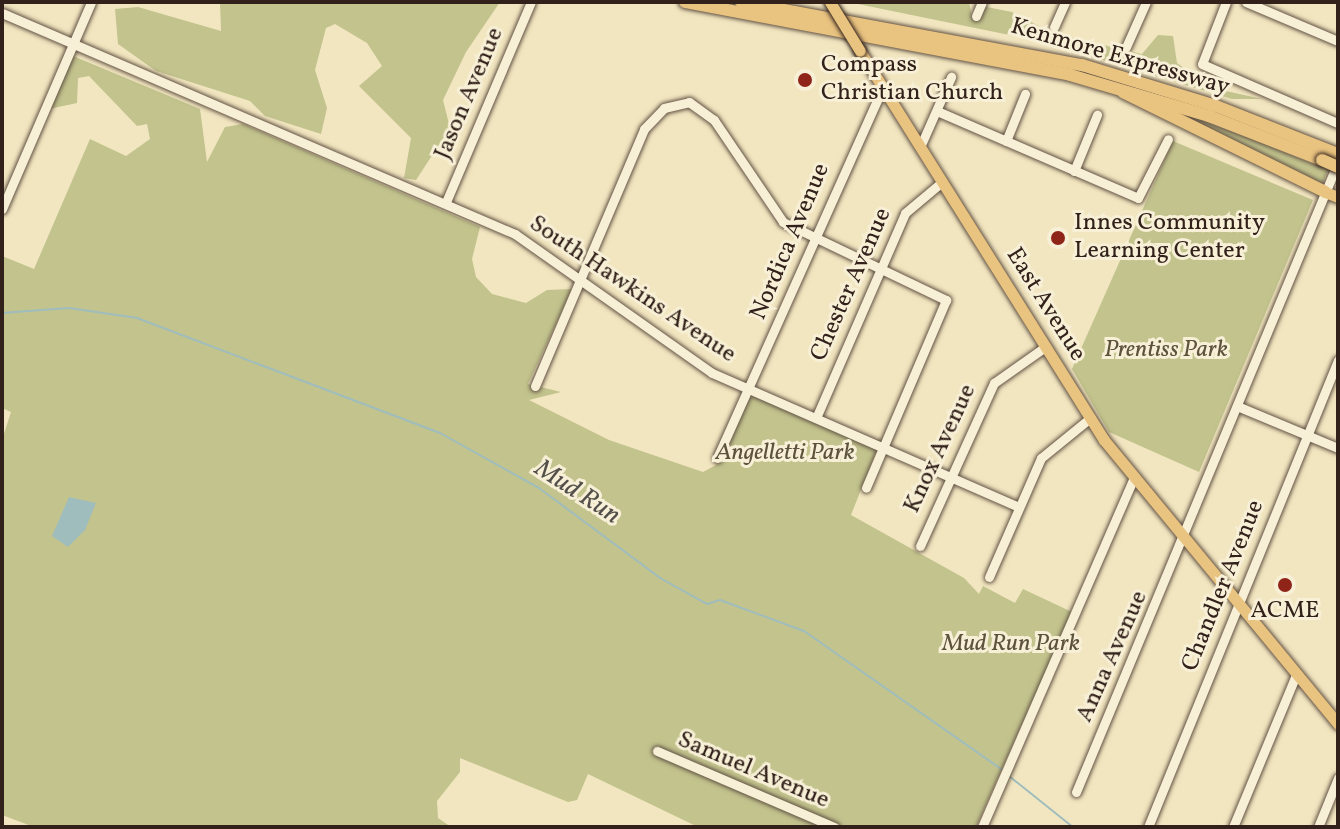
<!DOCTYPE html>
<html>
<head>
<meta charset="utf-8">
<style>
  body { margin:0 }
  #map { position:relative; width:1340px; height:829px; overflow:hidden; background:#f2e6c0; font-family:Vollkorn,serif }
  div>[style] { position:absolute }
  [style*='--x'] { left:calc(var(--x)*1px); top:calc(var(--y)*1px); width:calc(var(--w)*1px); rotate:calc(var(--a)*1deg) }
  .green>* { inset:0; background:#c2c38d }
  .water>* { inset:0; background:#a0bdbd }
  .stream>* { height:2px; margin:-1px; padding:0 1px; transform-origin:1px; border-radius:1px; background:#a0bdbd }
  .roads { filter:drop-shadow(0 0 2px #625244) drop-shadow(0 0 2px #625244) }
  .minor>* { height:9px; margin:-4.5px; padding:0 4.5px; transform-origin:4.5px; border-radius:4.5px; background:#f7efd6 }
  .major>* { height:11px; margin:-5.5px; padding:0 5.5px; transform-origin:5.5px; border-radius:5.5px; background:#e9c380 }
  .highway>* { height:12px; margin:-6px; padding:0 6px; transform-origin:6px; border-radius:6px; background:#e9c380 }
  .bridges { filter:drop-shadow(0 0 2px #32211a) drop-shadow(0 0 2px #32211a) }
  .major-bridge>* { height:11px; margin:-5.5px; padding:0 5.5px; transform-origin:5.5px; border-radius:5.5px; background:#e9c380 }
  .highway-bridge>* { height:12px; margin:-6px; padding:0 6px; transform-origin:6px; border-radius:6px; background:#e9c380 }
  .dots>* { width:22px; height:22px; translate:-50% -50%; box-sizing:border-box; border:4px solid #f7efd6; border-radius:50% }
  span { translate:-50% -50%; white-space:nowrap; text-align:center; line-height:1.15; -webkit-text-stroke:6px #f7efd6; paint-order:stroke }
  .street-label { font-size:24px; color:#32211a }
  .poi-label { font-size:24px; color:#32211a }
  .left { translate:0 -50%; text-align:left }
  .park-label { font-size:24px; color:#5d523c; font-style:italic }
  .water-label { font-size:26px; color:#53504b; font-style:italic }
  .frame { position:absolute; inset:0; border:4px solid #32211a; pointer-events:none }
</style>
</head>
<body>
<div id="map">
  <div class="green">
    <div style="clip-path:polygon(220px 2px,500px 2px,466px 52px,443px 100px,450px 128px,416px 180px,404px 178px,411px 138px,359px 86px,382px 66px,367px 43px,335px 24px,326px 28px,315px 70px,327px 108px,321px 134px,265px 116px,250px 101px,156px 71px,118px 44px,115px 9px,138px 7px,221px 31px)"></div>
    <div style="clip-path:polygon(848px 2px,969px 2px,972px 17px,987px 7px,1012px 12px,1052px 33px,1142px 54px,1158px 35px,1173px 36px,1177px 63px,1192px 74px,1217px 89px,1262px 99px,1232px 99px,1043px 42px)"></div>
    <div style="clip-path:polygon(73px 56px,200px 109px,207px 162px,225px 127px,243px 124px,480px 227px,472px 259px,476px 277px,492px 294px,526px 303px,547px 290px,572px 289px,528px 384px,561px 392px,529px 400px,609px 440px,703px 472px,716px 465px,746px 400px,755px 396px,877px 449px,851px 515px,964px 578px,979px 594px,983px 586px,1015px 603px,1023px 589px,1072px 612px,976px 827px,698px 827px,588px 774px,577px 800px,568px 802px,460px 758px,460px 772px,437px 801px,438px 818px,451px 827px,34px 827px,2px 815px,2px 440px,11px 412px,2px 408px,2px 256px,34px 269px,90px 139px,126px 156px,150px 139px,147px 124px,137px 126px,89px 76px,78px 78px,77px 103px,49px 109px)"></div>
    <div style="clip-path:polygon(1142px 100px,1232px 131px,1328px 170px,1322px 184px)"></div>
    <div style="clip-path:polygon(1173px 141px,1313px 200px,1199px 472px,1109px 432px,1072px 369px)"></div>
  </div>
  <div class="water">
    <div style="clip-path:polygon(69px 497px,96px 503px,85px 530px,68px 547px,52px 536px)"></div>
  </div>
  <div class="stream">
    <div style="--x:2;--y:313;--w:67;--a:-4.3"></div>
    <div style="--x:69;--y:308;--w:69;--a:8.4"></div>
    <div style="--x:137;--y:318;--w:324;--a:20.8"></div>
    <div style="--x:440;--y:433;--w:113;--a:29.1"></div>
    <div style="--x:539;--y:488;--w:151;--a:36.6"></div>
    <div style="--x:660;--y:578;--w:54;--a:29"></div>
    <div style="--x:707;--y:604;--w:14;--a:-17"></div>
    <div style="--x:720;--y:600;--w:90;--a:20.3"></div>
    <div style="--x:804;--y:631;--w:241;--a:35"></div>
    <div style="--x:1009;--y:776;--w:82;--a:38.6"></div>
  </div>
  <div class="roads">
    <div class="minor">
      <div style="--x:1226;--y:2;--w:66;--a:111.2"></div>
      <div style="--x:1202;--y:64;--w:148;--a:23.5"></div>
      <div style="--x:1246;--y:2;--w:100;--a:23"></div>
      <div style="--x:2;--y:13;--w:559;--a:23.31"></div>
      <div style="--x:515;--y:234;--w:241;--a:35.2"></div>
      <div style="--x:712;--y:373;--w:335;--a:23.6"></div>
      <div style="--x:976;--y:16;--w:15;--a:-67"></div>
      <div style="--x:1054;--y:27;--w:27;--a:-66"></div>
      <div style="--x:1126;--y:47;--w:49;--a:-66"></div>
      <div style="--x:937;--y:111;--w:219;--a:23.4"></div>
      <div style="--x:1138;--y:198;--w:66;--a:-63"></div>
      <div style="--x:1006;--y:141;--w:51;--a:-68"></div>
      <div style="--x:920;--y:147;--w:77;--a:-66.1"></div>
      <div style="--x:1074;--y:171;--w:61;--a:-67.7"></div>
      <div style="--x:446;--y:202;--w:217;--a:-67"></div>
      <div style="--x:2;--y:209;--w:225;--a:-66.7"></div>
      <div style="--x:535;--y:386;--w:279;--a:-67"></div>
      <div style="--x:644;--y:129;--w:29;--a:-46"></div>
      <div style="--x:664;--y:108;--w:26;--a:-13"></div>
      <div style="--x:689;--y:102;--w:31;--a:36"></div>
      <div style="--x:714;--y:120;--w:123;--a:55.9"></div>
      <div style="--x:783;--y:222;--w:181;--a:25.6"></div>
      <div style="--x:946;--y:300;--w:204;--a:113.1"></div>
      <div style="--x:1237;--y:406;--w:109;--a:22.6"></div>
      <div style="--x:816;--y:418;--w:223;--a:-66.5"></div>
      <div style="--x:905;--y:213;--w:48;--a:-40"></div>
      <div style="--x:717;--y:458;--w:406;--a:-65.9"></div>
      <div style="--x:920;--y:546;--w:179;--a:-65.6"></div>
      <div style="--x:994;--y:383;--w:62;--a:-35.2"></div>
      <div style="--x:989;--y:577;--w:130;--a:-66.4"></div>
      <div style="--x:1041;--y:458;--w:63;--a:-39.2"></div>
      <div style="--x:657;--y:751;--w:193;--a:23.2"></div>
      <div style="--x:1076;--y:792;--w:682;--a:-67.42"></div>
      <div style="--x:982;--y:827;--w:382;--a:-66.5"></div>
      <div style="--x:1148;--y:827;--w:504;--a:-67.86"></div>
      <div style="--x:1233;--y:827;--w:165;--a:-67.5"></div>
      <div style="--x:1318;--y:827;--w:53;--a:-67.8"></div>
    </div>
    <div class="major">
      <div style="--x:860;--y:51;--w:459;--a:57.9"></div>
      <div style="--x:1104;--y:440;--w:368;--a:50.5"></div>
      <div style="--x:1325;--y:192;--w:14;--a:21"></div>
    </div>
    <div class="highway">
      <div style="--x:685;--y:2;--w:392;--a:10.7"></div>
      <div style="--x:1070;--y:75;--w:145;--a:16.4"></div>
      <div style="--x:1209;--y:116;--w:121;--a:21.3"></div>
      <div style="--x:741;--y:2;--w:347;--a:10.5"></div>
      <div style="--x:1082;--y:65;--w:140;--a:17"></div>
      <div style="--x:1216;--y:106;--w:131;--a:21.5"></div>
      <div style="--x:1123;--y:92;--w:225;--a:26.3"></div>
    </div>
  </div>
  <div class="bridges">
    <div class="major-bridge">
      <div style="--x:830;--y:2;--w:57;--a:58.5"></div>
    </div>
    <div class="highway-bridge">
      <div style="--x:1322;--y:160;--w:17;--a:24"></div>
    </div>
  </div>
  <div class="dots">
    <div style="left:805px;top:80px;background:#8f2418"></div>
    <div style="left:1058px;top:238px;background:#8f2418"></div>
    <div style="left:1285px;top:585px;background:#8f2418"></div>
  </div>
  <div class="street-label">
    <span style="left:1120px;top:58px;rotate:16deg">Kenmore Expressway</span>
    <span style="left:470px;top:94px;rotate:-67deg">Jason Avenue</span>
    <span style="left:791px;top:242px;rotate:-67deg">Nordica Avenue</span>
    <span style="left:852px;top:285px;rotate:-66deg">Chester Avenue</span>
    <span style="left:632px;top:290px;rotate:34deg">South Hawkins Avenue</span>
    <span style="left:1045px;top:305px;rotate:58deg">East Avenue</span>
    <span style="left:941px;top:449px;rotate:-65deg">Knox Avenue</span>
    <span style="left:1224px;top:586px;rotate:-68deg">Chandler Avenue</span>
    <span style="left:1113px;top:657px;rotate:-66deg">Anna Avenue</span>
    <span style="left:753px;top:771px;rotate:23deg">Samuel Avenue</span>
  </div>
  <div class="poi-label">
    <span class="left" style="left:821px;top:80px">Compass<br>Christian Church</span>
    <span class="left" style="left:1074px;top:238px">Innes Community<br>Learning Center</span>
    <span style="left:1285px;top:612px">ACME</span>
  </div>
  <div class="park-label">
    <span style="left:1166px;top:351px">Prentiss Park</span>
    <span style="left:785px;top:454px">Angelletti Park</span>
    <span style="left:1011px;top:645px">Mud Run Park</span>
  </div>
  <div class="water-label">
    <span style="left:577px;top:493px;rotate:33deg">Mud Run</span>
  </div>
  <div class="frame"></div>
</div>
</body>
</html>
